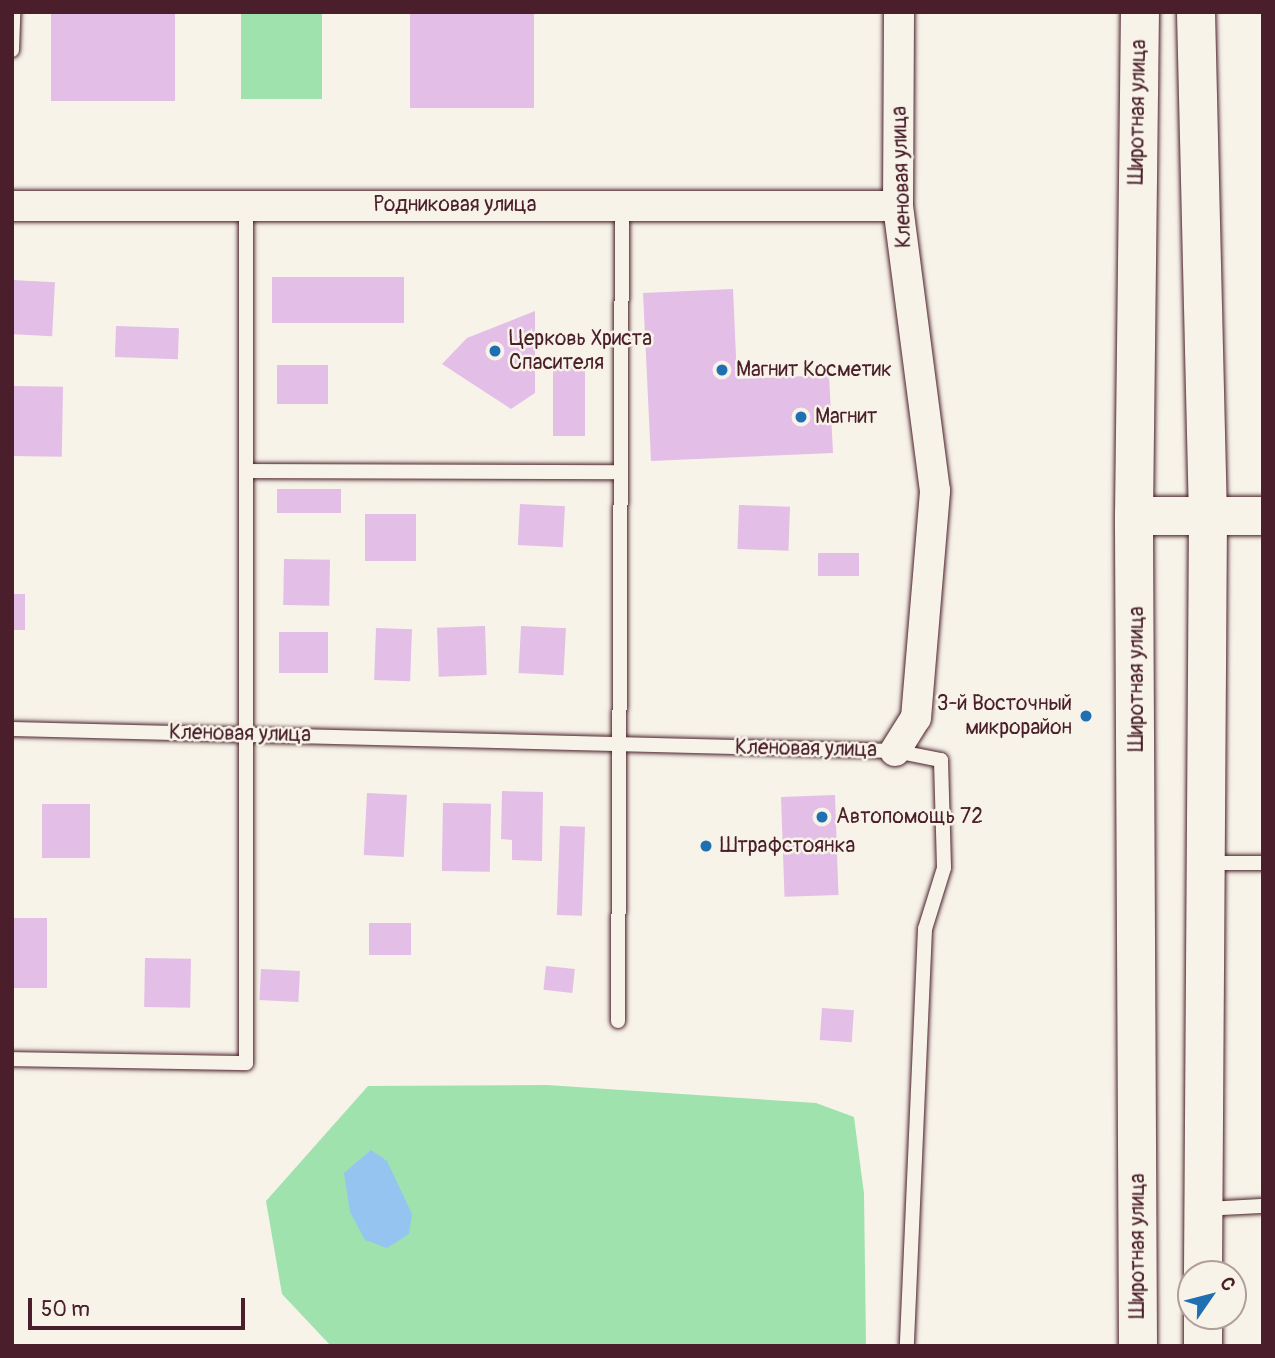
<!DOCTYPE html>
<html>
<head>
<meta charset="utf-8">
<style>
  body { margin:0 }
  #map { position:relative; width:1275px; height:1358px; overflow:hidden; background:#f7f3e8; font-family:Pangolin,sans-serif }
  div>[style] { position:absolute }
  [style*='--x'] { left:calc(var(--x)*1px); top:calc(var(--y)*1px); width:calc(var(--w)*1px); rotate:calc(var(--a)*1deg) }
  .green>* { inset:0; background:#9fe2ad; transform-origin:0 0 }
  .water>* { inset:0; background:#96c4f0 }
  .building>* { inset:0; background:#e3bee7; transform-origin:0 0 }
  .roads { filter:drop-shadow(0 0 2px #4a1f2b) drop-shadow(0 0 2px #4a1f2b) }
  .lane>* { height:14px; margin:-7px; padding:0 7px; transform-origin:7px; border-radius:7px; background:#f7f3e8 }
  .street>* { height:30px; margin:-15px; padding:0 15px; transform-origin:15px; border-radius:15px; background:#f7f3e8 }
  .secondary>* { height:38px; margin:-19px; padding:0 19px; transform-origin:19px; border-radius:19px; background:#f7f3e8 }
  .dots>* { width:19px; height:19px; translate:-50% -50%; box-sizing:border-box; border:4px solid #f7f3e8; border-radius:50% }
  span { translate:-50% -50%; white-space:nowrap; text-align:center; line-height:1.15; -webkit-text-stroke:5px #f7f3e8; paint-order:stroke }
  .street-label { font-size:21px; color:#4a1f2b }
  .poi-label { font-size:21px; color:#4a1f2b }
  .left { translate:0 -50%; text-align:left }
  .right { translate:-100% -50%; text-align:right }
  .frame { position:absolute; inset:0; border:14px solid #4a1f2b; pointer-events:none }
  .north { position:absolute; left:1177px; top:1260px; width:70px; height:70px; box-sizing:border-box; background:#f7f3e8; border:2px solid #b29e9c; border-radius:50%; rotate:55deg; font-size:19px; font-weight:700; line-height:28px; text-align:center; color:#4a1f2b }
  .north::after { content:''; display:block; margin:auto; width:24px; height:32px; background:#1f6fb2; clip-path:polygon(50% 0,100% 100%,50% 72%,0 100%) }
  .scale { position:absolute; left:28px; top:1298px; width:217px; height:32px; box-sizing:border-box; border:4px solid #4a1f2b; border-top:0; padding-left:9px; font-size:21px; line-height:24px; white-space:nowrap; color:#4a1f2b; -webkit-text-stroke:5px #f7f3e8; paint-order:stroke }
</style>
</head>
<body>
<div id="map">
  <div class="green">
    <div style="left:241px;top:12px;width:81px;height:87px"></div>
    <div style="clip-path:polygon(547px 1085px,816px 1103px,854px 1117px,864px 1194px,866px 1346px,331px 1346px,282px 1294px,266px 1201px,368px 1086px)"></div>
  </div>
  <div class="water">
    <div style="clip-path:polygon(371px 1150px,387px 1161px,412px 1214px,409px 1234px,387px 1248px,365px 1240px,350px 1212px,344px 1173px)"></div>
  </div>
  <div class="building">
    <div style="left:51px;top:12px;width:124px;height:89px"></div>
    <div style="left:410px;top:12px;width:124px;height:96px"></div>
    <div style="left:272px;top:277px;width:132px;height:46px"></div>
    <div style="left:12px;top:280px;width:43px;height:54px;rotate:3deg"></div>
    <div style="clip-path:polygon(733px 289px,737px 379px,829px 375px,833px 453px,651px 461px,643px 293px)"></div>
    <div style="clip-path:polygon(535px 311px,535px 393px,511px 409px,442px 364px,467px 338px)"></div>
    <div style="left:116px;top:326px;width:63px;height:31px;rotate:2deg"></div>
    <div style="left:277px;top:365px;width:51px;height:39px"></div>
    <div style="left:553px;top:365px;width:32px;height:71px"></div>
    <div style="left:13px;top:386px;width:50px;height:70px;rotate:1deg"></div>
    <div style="left:277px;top:489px;width:64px;height:24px"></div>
    <div style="left:520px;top:504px;width:45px;height:41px;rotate:3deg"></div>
    <div style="left:739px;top:505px;width:51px;height:44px;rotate:2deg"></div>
    <div style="left:365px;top:514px;width:51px;height:47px"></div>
    <div style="left:818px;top:553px;width:41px;height:23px"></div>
    <div style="left:284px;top:559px;width:46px;height:46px;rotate:1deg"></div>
    <div style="left:12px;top:594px;width:13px;height:36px"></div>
    <div style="left:485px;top:626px;width:49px;height:48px;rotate:88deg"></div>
    <div style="left:521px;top:626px;width:45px;height:47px;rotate:3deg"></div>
    <div style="left:376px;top:628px;width:36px;height:52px;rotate:2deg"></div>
    <div style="left:279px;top:632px;width:49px;height:41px"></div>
    <div style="clip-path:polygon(502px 791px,543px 792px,542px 861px,512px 860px,512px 840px,501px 839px)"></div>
    <div style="left:367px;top:793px;width:40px;height:62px;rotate:3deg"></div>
    <div style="left:835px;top:795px;width:100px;height:54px;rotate:88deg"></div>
    <div style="left:443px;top:803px;width:48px;height:68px;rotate:1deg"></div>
    <div style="left:42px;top:804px;width:48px;height:54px"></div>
    <div style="left:560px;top:826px;width:25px;height:89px;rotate:2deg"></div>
    <div style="left:12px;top:918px;width:35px;height:70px"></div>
    <div style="left:369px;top:923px;width:42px;height:32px"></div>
    <div style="left:145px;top:958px;width:46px;height:49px;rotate:1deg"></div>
    <div style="left:546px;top:966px;width:29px;height:24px;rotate:6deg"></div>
    <div style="left:261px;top:969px;width:39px;height:31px;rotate:3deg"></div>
    <div style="left:822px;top:1008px;width:32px;height:32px;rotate:4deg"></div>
  </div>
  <div class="roads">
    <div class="lane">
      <div style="--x:12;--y:50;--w:38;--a:-88"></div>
      <div style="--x:247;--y:471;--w:373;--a:0.2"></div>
      <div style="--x:12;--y:729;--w:883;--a:1.43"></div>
      <div style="--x:895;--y:751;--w:47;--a:11.1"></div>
      <div style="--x:941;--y:760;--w:108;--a:88.4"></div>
      <div style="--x:944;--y:868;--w:64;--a:107.3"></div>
      <div style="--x:925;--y:929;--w:417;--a:92.5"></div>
      <div style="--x:1206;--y:863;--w:57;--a:0"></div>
      <div style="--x:618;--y:1021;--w:816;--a:-89.72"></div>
      <div style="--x:12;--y:1059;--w:234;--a:1"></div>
      <div style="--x:246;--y:1063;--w:858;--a:-90"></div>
      <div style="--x:1205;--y:1209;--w:58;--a:-3"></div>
    </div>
    <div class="street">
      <div style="--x:12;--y:206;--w:886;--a:0"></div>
      <div style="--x:895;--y:751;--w:39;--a:-58"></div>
      <div style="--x:916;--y:718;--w:228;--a:-85.2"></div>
      <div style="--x:935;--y:491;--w:287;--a:-97.4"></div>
      <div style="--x:898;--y:206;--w:194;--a:-89.7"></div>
    </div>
    <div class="secondary">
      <div style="--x:1196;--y:12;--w:505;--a:88.64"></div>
      <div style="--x:1208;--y:517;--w:757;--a:90.38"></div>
      <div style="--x:1134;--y:516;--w:129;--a:0"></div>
      <div style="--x:1138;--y:1346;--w:830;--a:-90.28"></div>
      <div style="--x:1134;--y:516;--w:504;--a:-89.32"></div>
      <div style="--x:1203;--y:1346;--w:30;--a:-90"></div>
    </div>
  </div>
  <div class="dots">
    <div style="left:495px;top:351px;background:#1f6fb2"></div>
    <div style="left:722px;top:370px;background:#1f6fb2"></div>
    <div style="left:801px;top:417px;background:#1f6fb2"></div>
    <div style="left:1086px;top:716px;background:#1f6fb2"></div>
    <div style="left:822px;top:817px;background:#1f6fb2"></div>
    <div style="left:706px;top:846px;background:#1f6fb2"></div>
  </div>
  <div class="street-label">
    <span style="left:1138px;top:112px;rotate:-89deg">Широтная улица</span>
    <span style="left:902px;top:177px;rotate:-92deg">Кленовая улица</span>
    <span style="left:455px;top:205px">Родниковая улица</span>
    <span style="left:1137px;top:679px;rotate:-90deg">Широтная улица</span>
    <span style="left:240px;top:734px;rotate:1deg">Кленовая улица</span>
    <span style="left:806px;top:749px;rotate:1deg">Кленовая улица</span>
    <span style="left:1138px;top:1246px;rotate:-90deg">Широтная улица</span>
  </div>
  <div class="poi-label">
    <span class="left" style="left:509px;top:351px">Церковь Христа<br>Спасителя</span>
    <span class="left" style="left:736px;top:370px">Магнит Косметик</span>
    <span class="left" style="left:815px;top:417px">Магнит</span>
    <span class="right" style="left:1072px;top:716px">3-й Восточный<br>микрорайон</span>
    <span class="left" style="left:836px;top:817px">Автопомощь 72</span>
    <span class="left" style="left:720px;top:846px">Штрафстоянка</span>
  </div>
  <div class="frame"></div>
  <div class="north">С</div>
  <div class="scale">50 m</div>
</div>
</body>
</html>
